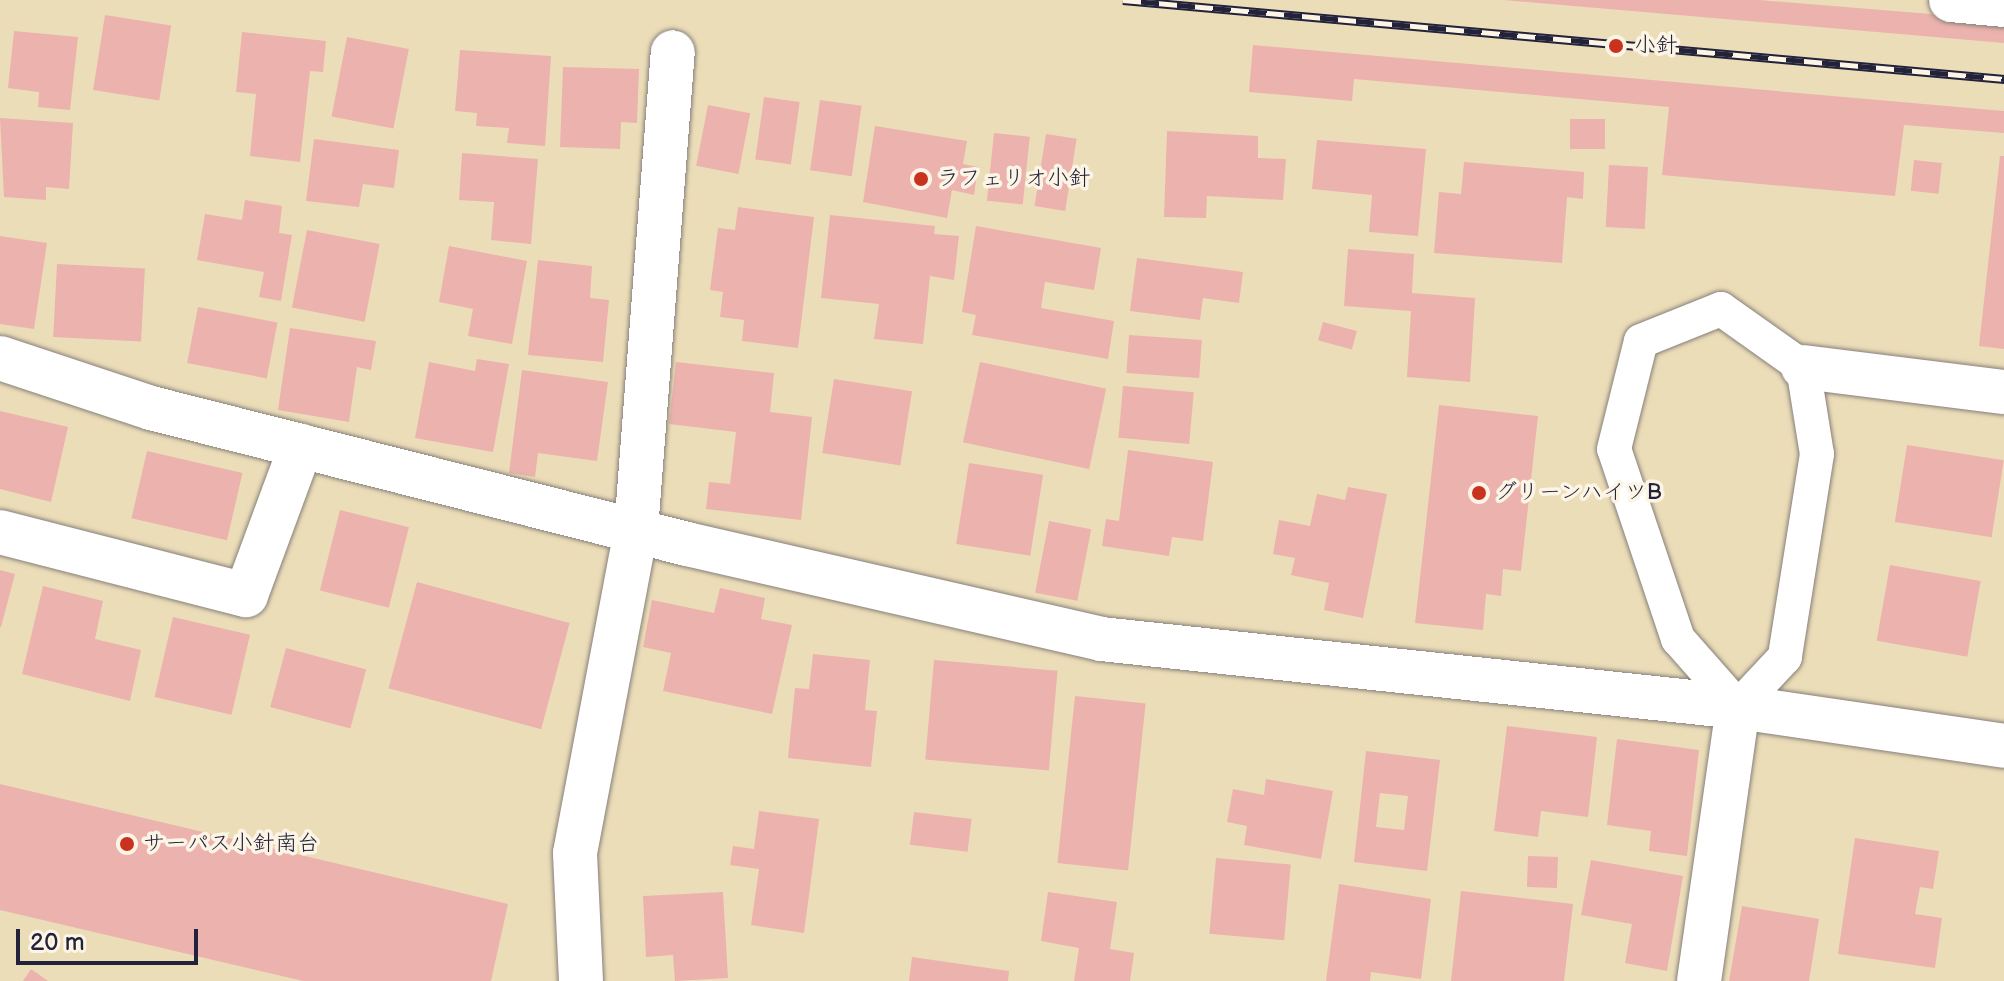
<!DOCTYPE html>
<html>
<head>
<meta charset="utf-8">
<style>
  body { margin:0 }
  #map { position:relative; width:2004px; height:981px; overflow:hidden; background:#ecddb9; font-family:"Balsamiq Sans","Klee One",sans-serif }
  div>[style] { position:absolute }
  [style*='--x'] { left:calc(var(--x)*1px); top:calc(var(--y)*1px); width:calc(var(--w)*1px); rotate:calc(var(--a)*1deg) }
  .building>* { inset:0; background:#ecb2ad; transform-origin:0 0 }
  .roads { filter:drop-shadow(0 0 2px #87807a) drop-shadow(0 0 2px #87807a) }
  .lane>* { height:34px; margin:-17px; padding:0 17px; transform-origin:17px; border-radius:17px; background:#fff }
  .street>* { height:44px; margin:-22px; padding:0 22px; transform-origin:22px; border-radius:22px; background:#fff }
  .rail>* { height:9px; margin-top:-4.5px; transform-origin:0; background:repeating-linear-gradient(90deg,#fcf5e5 0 18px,#22223b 0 36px); box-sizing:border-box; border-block:2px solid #22223b }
  .dots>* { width:22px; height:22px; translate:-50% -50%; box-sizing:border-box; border:4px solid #fcf5e5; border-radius:50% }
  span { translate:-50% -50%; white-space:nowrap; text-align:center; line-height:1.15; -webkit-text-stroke:7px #fcf5e5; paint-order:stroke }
  .poi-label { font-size:22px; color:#22223b }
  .left { translate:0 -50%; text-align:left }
  .scale { position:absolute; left:16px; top:929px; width:182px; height:36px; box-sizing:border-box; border:4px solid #22223b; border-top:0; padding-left:10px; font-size:24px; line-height:28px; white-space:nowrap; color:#22223b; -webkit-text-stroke:6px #fcf5e5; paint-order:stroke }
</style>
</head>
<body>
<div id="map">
  <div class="building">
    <div style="clip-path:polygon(1503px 0,1759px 0,2004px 20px,2004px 43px)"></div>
    <div style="left:105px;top:15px;width:67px;height:76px;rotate:9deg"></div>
    <div style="clip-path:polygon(14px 31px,78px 37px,70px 110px,38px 107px,39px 92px,8px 88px)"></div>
    <div style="clip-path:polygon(242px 32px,326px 41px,323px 72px,310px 71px,300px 162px,250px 156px,256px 94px,236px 92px)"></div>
    <div style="left:347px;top:37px;width:63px;height:81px;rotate:11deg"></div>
    <div style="clip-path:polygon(1253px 45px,2004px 111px,2004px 133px,1904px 125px,1895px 196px,1662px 175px,1669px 107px,1354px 79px,1352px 101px,1249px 92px)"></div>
    <div style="clip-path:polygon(460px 50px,551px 56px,545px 146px,507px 143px,509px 128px,476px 126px,477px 113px,455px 111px)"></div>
    <div style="clip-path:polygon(563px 67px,639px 69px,637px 123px,621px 122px,620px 149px,560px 147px)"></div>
    <div style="left:764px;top:97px;width:36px;height:63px;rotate:8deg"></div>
    <div style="left:820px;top:100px;width:42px;height:71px;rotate:8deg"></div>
    <div style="left:708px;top:105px;width:43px;height:62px;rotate:11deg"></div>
    <div style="clip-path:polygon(0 118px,73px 123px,69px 189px,46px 187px,46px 200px,4px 197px)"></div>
    <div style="left:1605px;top:119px;width:30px;height:35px;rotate:90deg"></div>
    <div style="clip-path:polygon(875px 126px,967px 141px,963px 164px,978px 167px,974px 195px,952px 190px,947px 218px,863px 202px)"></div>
    <div style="clip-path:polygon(1167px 131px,1258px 136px,1258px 158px,1286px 159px,1283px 200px,1207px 196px,1206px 218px,1164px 217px)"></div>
    <div style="left:994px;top:133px;width:36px;height:68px;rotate:6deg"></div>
    <div style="left:1046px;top:134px;width:31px;height:73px;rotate:9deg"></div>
    <div style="clip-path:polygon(314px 139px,399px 150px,394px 188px,363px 184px,359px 207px,306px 201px)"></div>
    <div style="clip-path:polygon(1317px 140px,1426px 149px,1418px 236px,1369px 232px,1372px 195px,1312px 189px)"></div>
    <div style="clip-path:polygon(462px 153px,538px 159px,531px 244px,491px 240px,494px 202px,459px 200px)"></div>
    <div style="clip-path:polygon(2000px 156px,2004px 156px,2004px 349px,1979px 346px)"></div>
    <div style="left:1914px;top:160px;width:28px;height:31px;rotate:6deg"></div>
    <div style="clip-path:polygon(1464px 162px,1584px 172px,1583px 199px,1567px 197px,1562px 263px,1434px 253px,1439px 192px,1461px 194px)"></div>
    <div style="left:1609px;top:165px;width:39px;height:62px;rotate:3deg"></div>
    <div style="clip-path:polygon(245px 200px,282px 206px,279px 233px,292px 235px,281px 301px,259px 297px,264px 272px,197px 260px,205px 214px,242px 220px)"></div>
    <div style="clip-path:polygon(738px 207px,814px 217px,798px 348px,742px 341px,744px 320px,720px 317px,723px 292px,710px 290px,718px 228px,735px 230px)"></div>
    <div style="clip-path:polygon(830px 215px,935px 226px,934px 234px,959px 236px,954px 280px,930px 276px,923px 344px,874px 339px,879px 304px,821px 298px)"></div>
    <div style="clip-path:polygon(976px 226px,1101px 248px,1094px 290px,1045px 282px,1041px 308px,1114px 321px,1108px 359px,972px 335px,976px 315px,962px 312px)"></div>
    <div style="left:307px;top:230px;width:74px;height:79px;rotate:11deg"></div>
    <div style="clip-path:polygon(0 236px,47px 243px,34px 329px,0 324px)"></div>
    <div style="clip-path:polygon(449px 246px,527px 261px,512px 344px,468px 336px,473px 309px,439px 302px)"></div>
    <div style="clip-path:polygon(1348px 249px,1414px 254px,1412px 293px,1475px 298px,1470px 382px,1407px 377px,1411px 311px,1344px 306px)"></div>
    <div style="clip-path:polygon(1137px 258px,1243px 272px,1239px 303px,1203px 298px,1200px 320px,1130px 311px)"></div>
    <div style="clip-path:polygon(538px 260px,592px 266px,590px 298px,609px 300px,603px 362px,528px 355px)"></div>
    <div style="left:57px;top:264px;width:88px;height:73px;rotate:3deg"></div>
    <div style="left:198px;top:307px;width:81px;height:57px;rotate:11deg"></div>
    <div style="left:1323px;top:322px;width:35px;height:19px;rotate:15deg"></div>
    <div style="clip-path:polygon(290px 328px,376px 341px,371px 370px,357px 367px,349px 422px,278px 410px)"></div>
    <div style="left:1129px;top:335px;width:73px;height:38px;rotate:4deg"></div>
    <div style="clip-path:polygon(477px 359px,509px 364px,493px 452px,415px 438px,429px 362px,475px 371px)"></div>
    <div style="clip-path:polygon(676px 362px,774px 373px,770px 412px,812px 417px,801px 520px,706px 509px,709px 482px,730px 484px,736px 432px,669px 424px)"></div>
    <div style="left:980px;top:362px;width:129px;height:82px;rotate:12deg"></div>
    <div style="clip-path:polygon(522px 370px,608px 382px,597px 461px,538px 453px,535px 477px,509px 473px)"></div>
    <div style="left:834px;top:379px;width:79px;height:75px;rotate:9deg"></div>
    <div style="left:1123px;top:386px;width:71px;height:52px;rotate:5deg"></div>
    <div style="clip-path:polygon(1439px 405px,1538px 416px,1521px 571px,1503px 569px,1501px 596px,1486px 594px,1483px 630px,1415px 623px)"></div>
    <div style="clip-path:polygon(0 411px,68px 427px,51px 502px,0 489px)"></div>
    <div style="left:1907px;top:445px;width:98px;height:78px;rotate:9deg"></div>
    <div style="clip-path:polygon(1128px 450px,1213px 462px,1203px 541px,1172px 537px,1169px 556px,1102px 546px,1106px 519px,1119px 521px)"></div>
    <div style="left:147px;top:451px;width:98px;height:69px;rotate:13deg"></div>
    <div style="left:969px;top:463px;width:75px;height:82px;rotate:9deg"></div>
    <div style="clip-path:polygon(1348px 487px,1387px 494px,1363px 618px,1324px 610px,1329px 583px,1291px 575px,1295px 558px,1273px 554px,1279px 520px,1310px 526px,1317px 494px,1345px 500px)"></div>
    <div style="left:340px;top:510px;width:71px;height:83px;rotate:14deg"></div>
    <div style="left:1049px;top:521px;width:43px;height:73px;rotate:11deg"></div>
    <div style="left:1890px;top:565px;width:92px;height:77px;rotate:10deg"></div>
    <div style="clip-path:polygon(0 570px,15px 574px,1px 627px,0 627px)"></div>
    <div style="left:417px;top:582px;width:158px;height:110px;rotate:15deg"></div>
    <div style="clip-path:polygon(43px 586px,103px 601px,95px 639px,141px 650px,130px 701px,22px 674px)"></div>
    <div style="clip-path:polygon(720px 588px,765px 598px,761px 619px,792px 625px,772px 714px,663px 691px,671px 653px,643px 647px,652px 600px,714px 613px)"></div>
    <div style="left:173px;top:617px;width:79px;height:82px;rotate:13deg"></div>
    <div style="left:286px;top:648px;width:83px;height:61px;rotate:15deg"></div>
    <div style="clip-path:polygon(813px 654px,870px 660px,865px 710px,877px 711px,871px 767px,788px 758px,795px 688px,809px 689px)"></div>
    <div style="left:934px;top:660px;width:124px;height:100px;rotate:5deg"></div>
    <div style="left:1075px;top:696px;width:71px;height:168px;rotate:6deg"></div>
    <div style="clip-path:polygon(1507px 726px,1597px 737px,1588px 817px,1541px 811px,1538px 837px,1494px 831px)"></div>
    <div style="clip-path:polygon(1617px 739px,1699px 750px,1687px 856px,1649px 851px,1651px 831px,1607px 825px)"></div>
    <div style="clip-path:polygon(evenodd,1366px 751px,1440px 760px,1427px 871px,1354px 862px,1366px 751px,1380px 793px,1408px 796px,1404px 830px,1376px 827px,1380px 793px)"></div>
    <div style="clip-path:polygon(1266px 779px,1333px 791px,1321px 859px,1244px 845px,1247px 826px,1227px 822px,1233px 789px,1264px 795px)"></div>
    <div style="clip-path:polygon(0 784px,508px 904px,491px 981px,303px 981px,0 910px)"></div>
    <div style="clip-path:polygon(759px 811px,819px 819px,804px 933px,751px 925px,759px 869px,730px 865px,733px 846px,754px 849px)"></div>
    <div style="left:914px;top:812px;width:58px;height:33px;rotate:7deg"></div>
    <div style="clip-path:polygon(1855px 838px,1939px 851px,1933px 889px,1920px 887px,1915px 914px,1942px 918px,1935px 968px,1838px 954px)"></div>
    <div style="left:1528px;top:856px;width:30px;height:31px;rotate:2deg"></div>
    <div style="left:1216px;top:858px;width:75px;height:76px;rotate:5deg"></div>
    <div style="clip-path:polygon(1591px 860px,1683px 876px,1667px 971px,1625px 963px,1632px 924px,1581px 915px)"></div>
    <div style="clip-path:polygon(1339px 884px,1431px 899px,1421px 979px,1371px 972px,1370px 981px,1326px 981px)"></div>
    <div style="clip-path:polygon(1461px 891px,1573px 904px,1564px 981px,1451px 981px)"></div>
    <div style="clip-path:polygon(723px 892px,728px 978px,675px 981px,673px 955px,646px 957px,643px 896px)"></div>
    <div style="clip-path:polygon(1048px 892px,1117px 902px,1110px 949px,1134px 953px,1130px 981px,1074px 981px,1079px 948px,1041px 941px)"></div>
    <div style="clip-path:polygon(1742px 906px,1819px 919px,1809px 981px,1729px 981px)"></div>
    <div style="clip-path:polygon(912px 957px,1009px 971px,1008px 981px,909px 981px)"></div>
    <div style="clip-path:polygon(31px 969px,48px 981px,23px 981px)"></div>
  </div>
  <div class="roads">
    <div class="lane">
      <div style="--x:1721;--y:309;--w:100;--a:35.3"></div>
      <div style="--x:1803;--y:367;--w:88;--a:80.9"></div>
      <div style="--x:1817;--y:454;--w:206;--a:99"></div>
      <div style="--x:1785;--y:657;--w:69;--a:133.2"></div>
      <div style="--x:1738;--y:707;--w:91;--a:-131.4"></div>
      <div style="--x:1678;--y:639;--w:200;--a:-108.6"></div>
      <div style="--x:1614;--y:449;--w:111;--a:-76"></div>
      <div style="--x:1641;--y:341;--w:86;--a:-21.8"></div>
    </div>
    <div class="street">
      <div style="--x:1951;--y:0;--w:53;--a:5.4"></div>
      <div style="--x:0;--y:358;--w:159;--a:18.3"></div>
      <div style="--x:151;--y:408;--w:553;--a:14.24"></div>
      <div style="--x:687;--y:544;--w:425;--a:12.9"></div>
      <div style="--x:1101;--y:639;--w:641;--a:6.09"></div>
      <div style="--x:1738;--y:707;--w:269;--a:8.3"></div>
      <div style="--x:1803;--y:367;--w:203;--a:7.1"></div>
      <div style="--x:0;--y:532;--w:254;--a:14.4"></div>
      <div style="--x:246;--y:595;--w:159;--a:-69.7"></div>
      <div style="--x:581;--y:981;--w:128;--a:-92.7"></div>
      <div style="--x:575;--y:853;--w:329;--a:-79.3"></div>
      <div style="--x:636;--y:530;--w:479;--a:-85.6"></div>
      <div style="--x:1699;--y:981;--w:277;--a:-81.9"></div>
    </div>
  </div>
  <div class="rail">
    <div style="--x:1123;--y:0;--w:885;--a:5.12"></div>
  </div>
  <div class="dots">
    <div style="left:1616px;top:46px;background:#c8321e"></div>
    <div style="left:921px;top:179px;background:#c8321e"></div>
    <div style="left:1479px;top:493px;background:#c8321e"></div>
    <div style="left:127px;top:844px;background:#c8321e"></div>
  </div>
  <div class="poi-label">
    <span class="left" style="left:1634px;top:46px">小針</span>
    <span class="left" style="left:937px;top:179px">ラフェリオ小針</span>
    <span class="left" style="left:1495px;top:493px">グリーンハイツB</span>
    <span class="left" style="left:143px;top:844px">サーパス小針南台</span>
  </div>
  <div class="scale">20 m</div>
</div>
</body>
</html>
